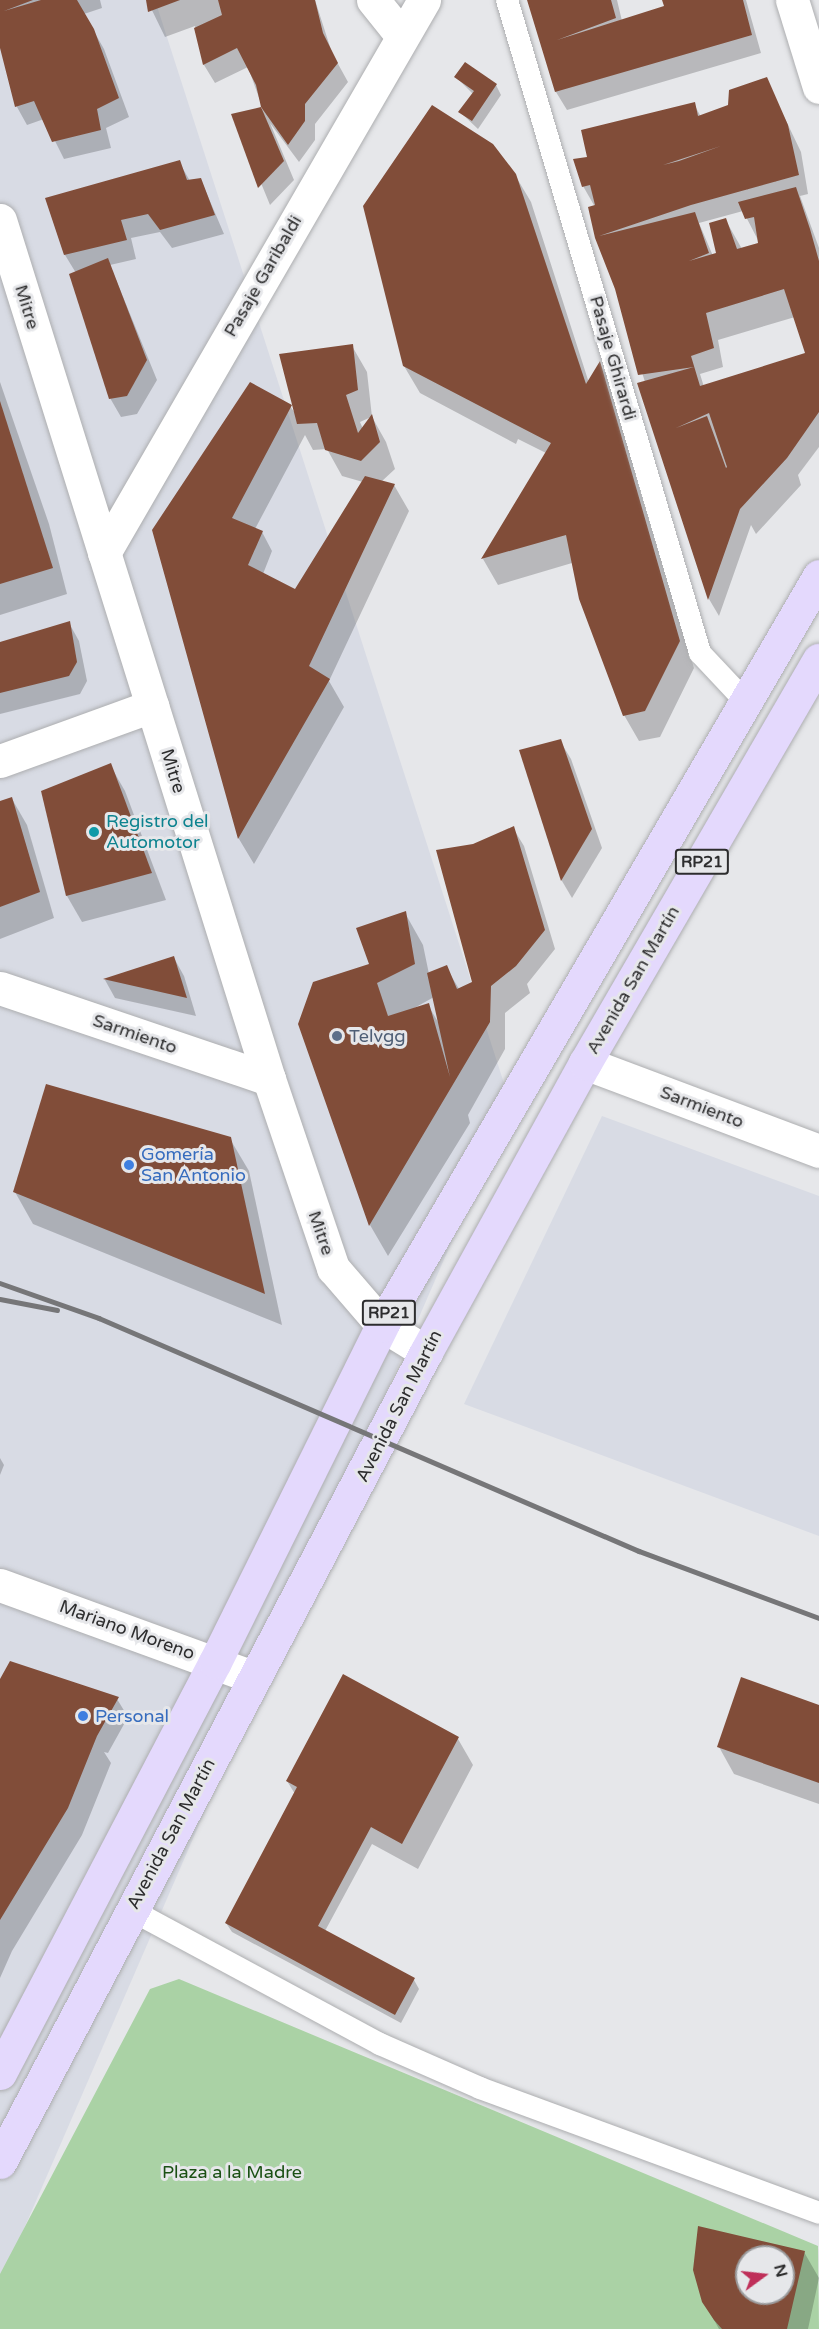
<!DOCTYPE html>
<html>
<head>
<meta charset="utf-8">
<style>
  body { margin:0 }
  #map { position:relative; width:819px; height:2329px; overflow:hidden; background:#e6e7ea; font-family:"Varela Round",sans-serif }
  div>[style] { position:absolute }
  [style*='--x'] { left:calc(var(--x)*1px); top:calc(var(--y)*1px); width:calc(var(--w)*1px); rotate:calc(var(--a)*1deg) }
  .built>* { inset:0; background:#d8dbe4 }
  .green>* { inset:0; background:#aad2a5 }
  .shadow>* { inset:0; background:#0003 }
  .building>* { inset:0; background:#814d39 }
  .roads { filter:drop-shadow(0 0 2px #adaeb0) drop-shadow(0 0 2px #adaeb0) }
  .lane>* { height:22px; margin:-11px; padding:0 11px; transform-origin:11px; border-radius:11px; background:#fff }
  .street>* { height:33px; margin:-16.5px; padding:0 16.5px; transform-origin:16.5px; border-radius:16.5px; background:#fff }
  .secondary>* { height:33px; margin:-16.5px; padding:0 16.5px; transform-origin:16.5px; border-radius:16.5px; background:#fff }
  .primary>* { height:33px; margin:-16.5px; padding:0 16.5px; transform-origin:16.5px; border-radius:16.5px; background:#e4d9fd }
  .rail>* { height:4.5px; margin:-2.25px; padding:0 2.25px; transform-origin:2.25px; border-radius:2.25px; background:#767678 }
  .dots>* { width:16px; height:16px; translate:-50% -50%; box-sizing:border-box; border:3px solid #e6e7ea; border-radius:50% }
  span { translate:-50% -50%; white-space:nowrap; text-align:center; line-height:1.15; -webkit-text-stroke:6px #e6e7ea; paint-order:stroke }
  .shield-label span { padding:2px 4px; background:#e6e7ea; border:2px solid; border-radius:4px; -webkit-text-stroke-width:0 }
  .shield-label { font-size:16px; color:#2d2d2e; font-weight:700 }
  .street-label { font-size:18px; color:#2d2d2e }
  .culture-label { font-size:18px; color:#0d838f }
  .left { translate:0 -50%; text-align:left }
  .service-label { font-size:18px; color:#4e5e75 }
  .shop-label { font-size:18px; color:#366cbe }
  .park-label { font-size:18px; color:#1a5014 }
  .north { position:absolute; left:735px; top:2245px; width:60px; height:60px; box-sizing:border-box; background:#e6e7ea; border:2px solid #9c9d9f; border-radius:50%; rotate:75deg; font-size:16px; font-weight:700; line-height:24px; text-align:center; color:#2d2d2e }
  .north::after { content:''; display:block; margin:auto; width:21px; height:27px; background:#bf2f59; clip-path:polygon(50% 0,100% 100%,50% 72%,0 100%) }
</style>
</head>
<body>
<div id="map">
  <div class="built">
    <div style="clip-path:polygon(0 0,155px 0,511px 1105px,0 2284px)"></div>
    <div style="clip-path:polygon(602px 1116px,819px 1196px,819px 1536px,464px 1404px)"></div>
  </div>
  <div class="green">
    <div style="clip-path:polygon(evenodd,179px 1979px,818px 2246px,819px 2329px,0 2329px,0 2274px,150px 1989px,179px 1979px,747px 2257px,783px 2257px,783px 2293px,747px 2293px,747px 2257px)"></div>
  </div>
  <div class="shadow">
    <div style="clip-path:polygon(0 0,100px 0,102px 8px,84px 14px,104px 49px,129px 117px,106px 128px,111px 148px,64px 159px,44px 119px,27px 125px,17px 107px,0 44px)"></div>
    <div style="clip-path:polygon(147px 0,315px 0,332px 53px,348px 82px,315px 124px,315px 140px,299px 162px,270px 123px,294px 180px,270px 205px,233px 115px,263px 109px,248px 67px,215px 83px,204px 65px,195px 26px,165px 37px)"></div>
    <div style="clip-path:polygon(529px 0,617px 0,622px 21px,665px 7px,664px 0,746px 0,761px 53px,567px 110px,556px 92px)"></div>
    <div style="clip-path:polygon(465px 64px,496px 85px,501px 95px,478px 129px,460px 112px,473px 94px,456px 77px)"></div>
    <div style="clip-path:polygon(evenodd,766px 79px,801px 152px,808px 194px,800px 196px,819px 248px,819px 447px,798px 475px,801px 485px,756px 534px,751px 525px,719px 616px,709px 599px,648px 403px,645px 382px,590px 208px,595px 207px,583px 186px,589px 159px,694px 104px,701px 117px,730px 107px,766px 79px,743px 211px,760px 244px,742px 249px,725px 219px,718px 254px,713px 256px,699px 223px,743px 211px,766px 79px,795px 317px,807px 354px,704px 387px,700px 374px,723px 367px,718px 340px,795px 317px)"></div>
    <div style="clip-path:polygon(179px 162px,190px 181px,201px 180px,224px 234px,172px 248px,160px 232px,131px 238px,136px 259px,110px 265px,157px 380px,137px 414px,121px 417px,110px 398px,76px 273px,65px 255px,47px 199px)"></div>
    <div style="clip-path:polygon(515px 175px,531px 202px,589px 383px,600px 364px,615px 389px,637px 481px,694px 668px,660px 737px,639px 741px,624px 715px,572px 563px,498px 585px,483px 559px,546px 453px,518px 439px,516px 444px,420px 393px,404px 366px)"></div>
    <div style="clip-path:polygon(evenodd,352px 346px,367px 372px,372px 417px,386px 442px,395px 469px,381px 482px,394px 485px,409px 511px,329px 681px,344px 707px,254px 864px,239px 839px,153px 531px,290px 406px,295px 413px,352px 346px,371px 417px,363px 429px,360px 422px,371px 417px,352px 346px,305px 435px,313px 450px,327px 449px,342px 476px,363px 482px,296px 591px,263px 574px,272px 551px,262px 532px,255px 529px,305px 435px)"></div>
    <div style="clip-path:polygon(0 382px,49px 524px,67px 594px,0 615px)"></div>
    <div style="clip-path:polygon(69px 623px,79px 641px,87px 681px,80px 694px,0 714px,0 643px)"></div>
    <div style="clip-path:polygon(560px 741px,571px 759px,602px 848px,572px 898px,562px 881px,521px 751px)"></div>
    <div style="clip-path:polygon(110px 765px,125px 791px,166px 900px,82px 922px,67px 896px,43px 792px)"></div>
    <div style="clip-path:polygon(12px 799px,27px 825px,54px 918px,0 939px,0 803px)"></div>
    <div style="clip-path:polygon(evenodd,513px 828px,524px 846px,555px 949px,527px 984px,530px 993px,505px 1013px,505px 1049px,468px 1115px,470px 1123px,388px 1256px,370px 1225px,300px 1024px,371px 964px,405px 913px,423px 945px,429px 974px,446px 967px,459px 989px,473px 982px,474px 845px,513px 828px,434px 997px,438px 1022px,428px 1005px,409px 1011px,434px 997px)"></div>
    <div style="clip-path:polygon(174px 958px,184px 976px,196px 1016px,115px 998px,105px 980px)"></div>
    <div style="clip-path:polygon(230px 1139px,249px 1171px,282px 1325px,33px 1224px,15px 1192px)"></div>
    <div style="clip-path:polygon(0 1458px,4px 1465px,0 1475px)"></div>
    <div style="clip-path:polygon(0 1682px,117px 1699px,128px 1717px,108px 1753px,104px 1752px,111px 1763px,82px 1835px,12px 1951px,0 1978px)"></div>
    <div style="clip-path:polygon(819px 1706px,819px 1804px,734px 1774px,719px 1747px)"></div>
    <div style="clip-path:polygon(458px 1739px,473px 1765px,418px 1869px,372px 1844px,325px 1931px,414px 1980px,419px 1989px,401px 2023px,232px 1932px,226px 1923px,295px 1794px,287px 1781px)"></div>
    <div style="clip-path:polygon(evenodd,699px 2228px,804px 2252px,819px 2278px,808px 2329px,719px 2329px,709px 2311px,699px 2228px,747px 2257px,783px 2257px,783px 2293px,747px 2293px,747px 2257px)"></div>
  </div>
  <div class="building">
    <div style="clip-path:polygon(0 0,33px 0,4px 11px,41px 0,77px 0,94px 29px,119px 98px,97px 109px,101px 130px,52px 142px,34px 101px,15px 107px,0 48px)"></div>
    <div style="clip-path:polygon(146px 0,180px 0,148px 12px)"></div>
    <div style="clip-path:polygon(218px 0,315px 0,323px 33px,338px 63px,305px 104px,305px 121px,288px 145px,261px 107px,256px 85px,237px 48px,203px 65px,194px 28px,222px 15px)"></div>
    <div style="clip-path:polygon(527px 0,611px 0,616px 18px,557px 40px,664px 6px,662px 0,743px 0,752px 35px,555px 92px)"></div>
    <div style="clip-path:polygon(465px 62px,497px 84px,472px 121px,458px 112px,474px 91px,454px 77px)"></div>
    <div style="clip-path:polygon(evenodd,767px 77px,788px 125px,799px 175px,691px 205px,599px 236px,695px 212px,709px 253px,689px 261px,716px 253px,709px 223px,726px 218px,737px 249px,758px 243px,754px 217px,745px 219px,738px 202px,796px 187px,810px 229px,819px 261px,819px 412px,787px 458px,740px 509px,708px 600px,637px 383px,694px 367px,638px 375px,615px 289px,595px 238px,588px 207px,595px 205px,590px 185px,582px 187px,573px 159px,587px 157px,581px 130px,695px 102px,698px 116px,728px 105px,729px 90px,767px 77px,721px 146px,679px 161px,663px 165px,721px 146px,767px 77px,784px 289px,805px 353px,700px 386px,691px 356px,714px 348px,706px 313px,784px 289px,767px 77px,709px 413px,727px 467px,726px 468px,707px 416px,676px 428px,709px 413px)"></div>
    <div style="clip-path:polygon(432px 105px,493px 144px,516px 174px,586px 384px,600px 361px,680px 641px,645px 711px,623px 716px,579px 599px,566px 535px,481px 559px,551px 443px,403px 366px,363px 206px)"></div>
    <div style="clip-path:polygon(261px 107px,284px 161px,258px 188px,231px 114px)"></div>
    <div style="clip-path:polygon(180px 160px,187px 180px,201px 178px,215px 215px,160px 230px,148px 214px,121px 220px,127px 240px,64px 255px,45px 198px)"></div>
    <div style="clip-path:polygon(108px 258px,147px 360px,127px 396px,109px 399px,69px 274px)"></div>
    <div style="clip-path:polygon(353px 344px,358px 390px,346px 395px,358px 433px,372px 414px,380px 442px,361px 461px,325px 450px,317px 423px,297px 424px,279px 354px)"></div>
    <div style="clip-path:polygon(250px 382px,292px 405px,232px 518px,263px 531px,248px 565px,295px 589px,365px 476px,395px 484px,309px 666px,330px 679px,238px 839px,152px 530px)"></div>
    <div style="clip-path:polygon(0 401px,53px 568px,0 584px)"></div>
    <div style="clip-path:polygon(70px 621px,77px 662px,69px 676px,0 693px,0 642px)"></div>
    <div style="clip-path:polygon(561px 739px,592px 829px,561px 881px,519px 750px)"></div>
    <div style="clip-path:polygon(111px 763px,152px 873px,66px 896px,41px 791px)"></div>
    <div style="clip-path:polygon(12px 797px,40px 892px,0 907px,0 801px)"></div>
    <div style="clip-path:polygon(514px 826px,545px 930px,516px 966px,491px 986px,490px 1022px,369px 1226px,298px 1024px,313px 982px,369px 964px,356px 928px,406px 911px,415px 964px,377px 983px,388px 1016px,429px 1003px,450px 1077px,427px 973px,447px 965px,457px 989px,472px 982px,436px 850px,473px 844px)"></div>
    <div style="clip-path:polygon(174px 956px,187px 998px,103px 979px)"></div>
    <div style="clip-path:polygon(46px 1084px,231px 1137px,265px 1294px,13px 1192px)"></div>
    <div style="clip-path:polygon(10px 1661px,119px 1697px,97px 1736px,68px 1808px,0 1920px,0 1679px)"></div>
    <div style="clip-path:polygon(343px 1674px,459px 1737px,402px 1844px,371px 1827px,318px 1926px,415px 1978px,395px 2015px,225px 1923px,297px 1787px,286px 1781px)"></div>
    <div style="clip-path:polygon(741px 1677px,819px 1705px,819px 1783px,717px 1747px)"></div>
    <div style="clip-path:polygon(evenodd,698px 2226px,805px 2251px,787px 2329px,722px 2329px,714px 2320px,702px 2302px,693px 2270px,698px 2226px,747px 2257px,783px 2257px,783px 2293px,747px 2293px,747px 2257px)"></div>
  </div>
  <div class="roads">
    <div class="lane">
      <div style="--x:507;--y:0;--w:681;--a:73.53"></div>
      <div style="--x:700;--y:653;--w:67;--a:46.8"></div>
      <div style="--x:131;--y:1910;--w:283;--a:28.3"></div>
      <div style="--x:380;--y:2044;--w:109;--a:23.7"></div>
      <div style="--x:480;--y:2088;--w:361;--a:20.2"></div>
    </div>
    <div class="street">
      <div style="--x:373;--y:0;--w:46;--a:51.1"></div>
      <div style="--x:792;--y:0;--w:91;--a:72.8"></div>
      <div style="--x:104;--y:553;--w:639;--a:-59.94"></div>
      <div style="--x:0;--y:988;--w:284;--a:18.7"></div>
      <div style="--x:585;--y:1063;--w:250;--a:20.6"></div>
      <div style="--x:0;--y:1585;--w:269;--a:20"></div>
    </div>
    <div class="secondary">
      <div style="--x:0;--y:220;--w:900;--a:72.61"></div>
      <div style="--x:269;--y:1079;--w:200;--a:71.3"></div>
      <div style="--x:333;--y:1268;--w:75;--a:49.3"></div>
      <div style="--x:382;--y:1325;--w:52;--a:31.5"></div>
      <div style="--x:0;--y:761;--w:162;--a:-19.9"></div>
    </div>
    <div class="primary">
      <div style="--x:0;--y:2073;--w:464;--a:-62.4"></div>
      <div style="--x:215;--y:1662;--w:376;--a:-63.6"></div>
      <div style="--x:382;--y:1325;--w:867;--a:-59.74"></div>
      <div style="--x:0;--y:2162;--w:915;--a:-62.26"></div>
      <div style="--x:426;--y:1352;--w:330;--a:-61.2"></div>
      <div style="--x:585;--y:1063;--w:466;--a:-59.9"></div>
    </div>
  </div>
  <div class="rail">
    <div style="--x:0;--y:1283;--w:105;--a:19.5"></div>
    <div style="--x:99;--y:1318;--w:588;--a:23.34"></div>
    <div style="--x:639;--y:1551;--w:192;--a:20.4"></div>
    <div style="--x:0;--y:1299;--w:58;--a:10.9"></div>
  </div>
  <div class="dots">
    <div style="left:94px;top:832px;background:#0f9aa8"></div>
    <div style="left:337px;top:1036px;background:#5c6f8a"></div>
    <div style="left:129px;top:1165px;background:#3f7fe0"></div>
    <div style="left:83px;top:1716px;background:#3f7fe0"></div>
  </div>
  <div class="shield-label">
    <span style="left:702px;top:862px">RP21</span>
    <span style="left:389px;top:1313px">RP21</span>
  </div>
  <div class="street-label">
    <span style="left:263px;top:276px;rotate:-60deg">Pasaje Garibaldi</span>
    <span style="left:27px;top:307px;rotate:73deg">Mitre</span>
    <span style="left:613px;top:358px;rotate:74deg">Pasaje Ghirardi</span>
    <span style="left:173px;top:771px;rotate:73deg">Mitre</span>
    <span style="left:633px;top:980px;rotate:-60deg">Avenida San Martín</span>
    <span style="left:135px;top:1034px;rotate:19deg">Sarmiento</span>
    <span style="left:702px;top:1107px;rotate:21deg">Sarmiento</span>
    <span style="left:321px;top:1233px;rotate:71deg">Mitre</span>
    <span style="left:399px;top:1406px;rotate:-63deg">Avenida San Martín</span>
    <span style="left:127px;top:1630px;rotate:20deg">Mariano Moreno</span>
    <span style="left:171px;top:1834px;rotate:-62deg">Avenida San Martín</span>
  </div>
  <div class="culture-label">
    <span class="left" style="left:106px;top:832px">Registro del<br>Automotor</span>
  </div>
  <div class="service-label">
    <span class="left" style="left:349px;top:1036px">Telvgg</span>
  </div>
  <div class="shop-label">
    <span class="left" style="left:141px;top:1165px">Gomería<br>San Antonio</span>
    <span class="left" style="left:95px;top:1716px">Personal</span>
  </div>
  <div class="park-label">
    <span style="left:232px;top:2172px">Plaza a la Madre</span>
  </div>
  <div class="north">N</div>
</div>
</body>
</html>
